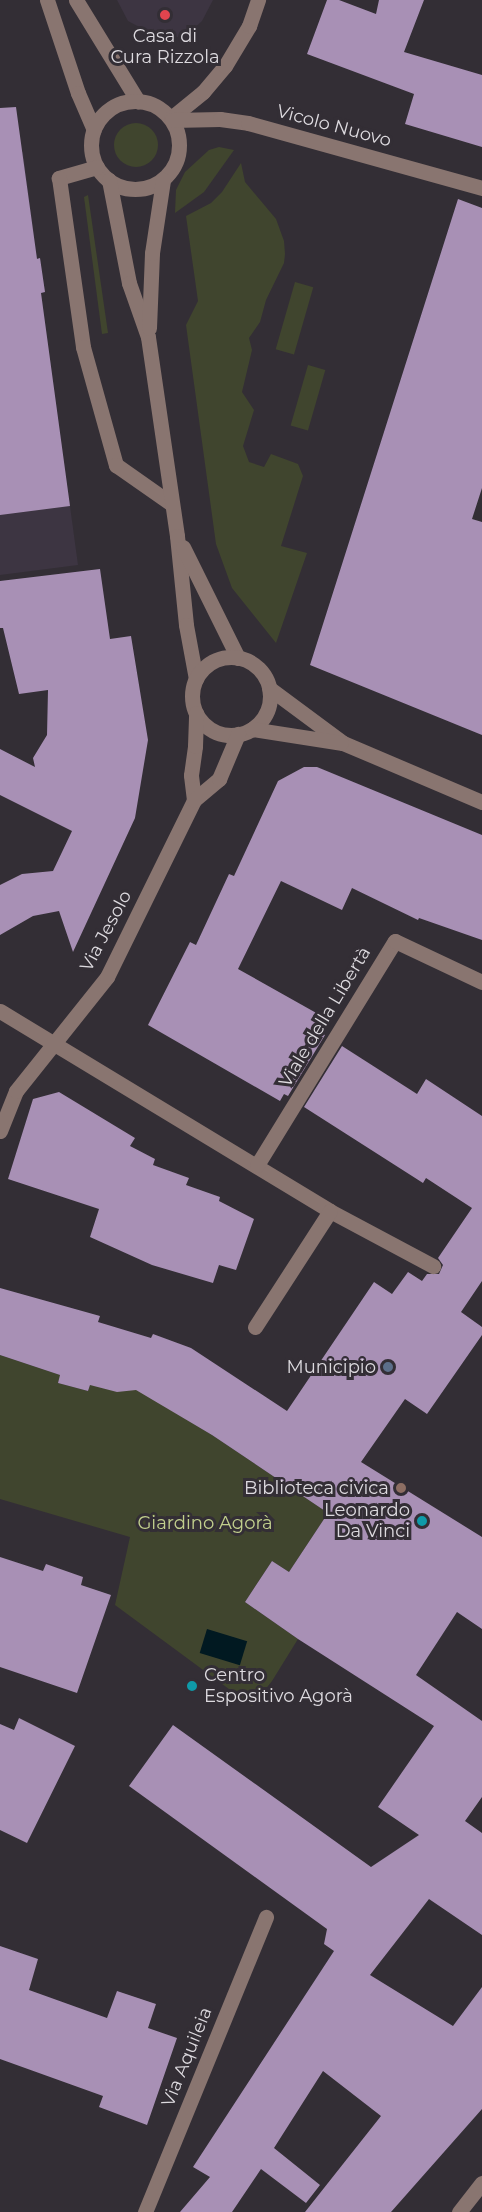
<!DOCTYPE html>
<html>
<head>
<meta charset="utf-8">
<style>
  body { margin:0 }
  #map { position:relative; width:482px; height:2212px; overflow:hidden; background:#332e35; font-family:Montserrat,sans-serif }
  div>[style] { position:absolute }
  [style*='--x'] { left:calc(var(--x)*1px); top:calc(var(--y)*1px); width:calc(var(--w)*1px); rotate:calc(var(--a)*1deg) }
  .built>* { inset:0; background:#3d3542 }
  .green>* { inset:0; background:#40452e; transform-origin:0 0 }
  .round { border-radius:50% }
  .water>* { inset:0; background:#011921; transform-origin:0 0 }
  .building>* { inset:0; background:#a890b5 }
  .minor>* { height:15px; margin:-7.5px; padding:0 7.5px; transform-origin:7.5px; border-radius:7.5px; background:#897570 }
  .minor>.ring { margin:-7.5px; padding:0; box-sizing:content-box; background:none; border:15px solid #897570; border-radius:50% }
  .dots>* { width:16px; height:16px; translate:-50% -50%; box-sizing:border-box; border:3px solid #332e35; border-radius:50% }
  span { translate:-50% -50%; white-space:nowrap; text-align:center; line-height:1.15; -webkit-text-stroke:6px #332e35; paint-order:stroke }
  .poi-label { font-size:18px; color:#dddadf }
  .right { translate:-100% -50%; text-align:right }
  .left { translate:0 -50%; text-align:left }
  .street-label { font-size:18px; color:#dddadf }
  .park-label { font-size:18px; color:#c2d08d }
</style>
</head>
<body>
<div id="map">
  <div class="built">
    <div style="clip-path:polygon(117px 0,213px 0,202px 21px,190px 32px,178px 37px,160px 38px,128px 21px)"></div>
    <div style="clip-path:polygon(23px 152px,37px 258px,40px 258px,45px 292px,41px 293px,78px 565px,0 575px,0 155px)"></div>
  </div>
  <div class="green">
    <div class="round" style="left:114px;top:123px;width:44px;height:44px"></div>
    <div style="clip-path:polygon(219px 147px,234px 150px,204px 192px,175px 213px,176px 190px,185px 172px,209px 150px)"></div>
    <div style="clip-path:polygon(241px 163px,245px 182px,276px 219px,284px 241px,285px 254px,284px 263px,266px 300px,260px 322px,249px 338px,252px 350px,242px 392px,254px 410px,243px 446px,249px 462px,264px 467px,271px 454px,298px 464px,303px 476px,281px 546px,307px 553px,276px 643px,232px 588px,216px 544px,186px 325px,198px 301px,186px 216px,211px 203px,222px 192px)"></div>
    <div style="clip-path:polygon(88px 195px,108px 333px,102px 334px,84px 197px)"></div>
    <div style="left:295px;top:282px;width:19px;height:70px;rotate:16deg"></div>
    <div style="left:308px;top:365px;width:18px;height:63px;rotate:16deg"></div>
    <div style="clip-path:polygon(0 1355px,60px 1375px,58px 1383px,88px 1391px,90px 1385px,160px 1387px,164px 1406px,212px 1435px,328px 1513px,289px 1572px,272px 1561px,245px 1602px,298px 1639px,272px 1681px,252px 1706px,115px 1605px,130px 1537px,0 1499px)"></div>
  </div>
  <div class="water">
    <div style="left:207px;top:1629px;width:42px;height:25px;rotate:17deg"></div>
  </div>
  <div class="building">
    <div style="clip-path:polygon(327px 0,339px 0,376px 14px,379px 0,424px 0,404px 52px,482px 75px,482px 147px,405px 124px,414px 94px,307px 54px)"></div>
    <div style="clip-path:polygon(16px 107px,37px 259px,40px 258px,45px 292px,41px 293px,70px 506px,0 515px,0 108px)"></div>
    <div style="clip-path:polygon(458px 199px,482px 208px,482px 488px,472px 519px,482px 522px,482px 735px,310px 665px)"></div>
    <div style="clip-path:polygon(100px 569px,110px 639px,131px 636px,148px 740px,135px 818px,73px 952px,59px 911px,33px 916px,0 935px,0 885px,22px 874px,53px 871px,72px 831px,0 795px,0 749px,35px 767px,33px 758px,47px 735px,48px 690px,19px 694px,3px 628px,0 628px,0 581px)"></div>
    <div style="clip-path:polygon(304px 767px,317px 767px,482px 835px,482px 940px,419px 918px,418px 920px,352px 888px,342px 910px,281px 881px,238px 969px,327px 1019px,320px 1032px,325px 1035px,288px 1096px,284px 1094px,280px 1101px,148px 1025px,190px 942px,196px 945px,229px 874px,234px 876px,278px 781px)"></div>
    <div style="clip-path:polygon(342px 1046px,417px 1094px,426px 1079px,482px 1116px,482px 1281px,461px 1312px,482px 1327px,482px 1335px,427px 1414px,405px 1399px,361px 1462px,482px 1537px,482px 1629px,457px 1612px,416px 1675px,482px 1721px,482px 1797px,465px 1821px,482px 1833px,482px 1935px,429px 1899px,370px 1975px,453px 2026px,482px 1987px,482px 2109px,391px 2212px,305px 2212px,381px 2116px,323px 2071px,274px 2148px,320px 2185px,306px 2203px,261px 2169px,232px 2212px,180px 2212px,210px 2177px,193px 2167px,334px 1951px,324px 1944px,327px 1929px,129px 1786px,173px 1725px,371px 1867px,419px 1835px,378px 1807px,434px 1726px,298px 1639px,245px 1602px,272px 1561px,289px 1572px,328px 1513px,212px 1435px,136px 1390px,117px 1392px,90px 1385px,88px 1391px,58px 1383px,60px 1375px,0 1355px,0 1288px,100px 1316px,98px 1322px,151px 1338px,153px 1334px,191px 1348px,287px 1411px,374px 1282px,392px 1294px,408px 1272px,422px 1281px,427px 1274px,439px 1274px,443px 1265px,438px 1258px,472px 1208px,426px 1178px,423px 1183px,304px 1107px)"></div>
    <div style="clip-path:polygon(59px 1092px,135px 1138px,130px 1146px,155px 1159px,153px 1165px,189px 1178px,186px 1185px,220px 1197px,219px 1201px,254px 1219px,236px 1270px,219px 1265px,213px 1283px,152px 1265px,90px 1237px,99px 1209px,8px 1179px,33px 1099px)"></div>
    <div style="clip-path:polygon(0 1557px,43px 1571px,46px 1564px,83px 1577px,81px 1585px,111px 1595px,77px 1693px,0 1667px)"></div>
    <div style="clip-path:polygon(19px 1718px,75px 1746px,27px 1843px,0 1830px,0 1724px,14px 1730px)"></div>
    <div style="clip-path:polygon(0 1946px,38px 1959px,29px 1990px,107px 2018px,117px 1991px,156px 2004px,148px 2028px,177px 2038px,147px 2125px,99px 2107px,103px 2096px,0 2059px)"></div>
  </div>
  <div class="minor">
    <div style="--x:47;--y:0;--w:98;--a:71.6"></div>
    <div style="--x:78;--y:93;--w:40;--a:66.6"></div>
    <div style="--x:76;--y:0;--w:119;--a:58.5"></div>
    <div class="ring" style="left:91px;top:101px;width:73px;height:73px"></div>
    <div style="--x:171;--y:118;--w:41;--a:-39.1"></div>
    <div style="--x:203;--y:92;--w:34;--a:-50"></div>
    <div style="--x:225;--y:66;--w:47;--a:-59"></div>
    <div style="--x:249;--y:26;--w:28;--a:-71"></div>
    <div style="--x:172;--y:120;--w:48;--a:-1.2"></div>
    <div style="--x:220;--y:119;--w:28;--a:8"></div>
    <div style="--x:248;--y:123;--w:243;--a:15.5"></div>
    <div style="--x:97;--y:167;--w:40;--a:164"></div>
    <div style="--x:59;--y:178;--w:171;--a:81.9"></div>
    <div style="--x:83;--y:347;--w:123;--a:74.4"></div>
    <div style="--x:116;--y:465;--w:66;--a:35.1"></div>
    <div style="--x:109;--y:180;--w:105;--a:79"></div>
    <div style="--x:129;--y:283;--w:57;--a:70.6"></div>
    <div style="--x:148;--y:337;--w:201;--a:81.7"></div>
    <div style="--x:177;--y:536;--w:89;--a:84.2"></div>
    <div style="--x:186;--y:625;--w:55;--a:79.5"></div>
    <div style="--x:149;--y:328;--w:75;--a:-87.7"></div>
    <div style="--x:152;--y:253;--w:74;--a:-81.4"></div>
    <div style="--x:183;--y:547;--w:124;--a:63.6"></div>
    <div class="ring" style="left:192px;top:657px;width:63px;height:63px"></div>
    <div style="--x:269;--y:688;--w:92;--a:36.6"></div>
    <div style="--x:343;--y:743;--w:151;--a:23"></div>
    <div style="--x:252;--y:729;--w:90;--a:8.9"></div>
    <div style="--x:194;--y:800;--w:25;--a:-97"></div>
    <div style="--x:191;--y:775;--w:29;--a:-82"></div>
    <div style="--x:195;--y:746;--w:33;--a:-88"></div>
    <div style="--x:0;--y:1011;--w:386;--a:31.2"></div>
    <div style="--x:330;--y:1211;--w:117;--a:28.1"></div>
    <div style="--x:0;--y:1131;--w:43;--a:-68.2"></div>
    <div style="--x:16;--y:1091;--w:146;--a:-51.4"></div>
    <div style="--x:107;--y:977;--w:197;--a:-63.8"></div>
    <div style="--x:194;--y:800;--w:33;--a:-40"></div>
    <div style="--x:219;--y:779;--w:49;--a:-67.1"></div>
    <div style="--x:257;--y:1165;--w:263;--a:-58.4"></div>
    <div style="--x:395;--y:941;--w:96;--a:25.2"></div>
    <div style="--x:255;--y:1327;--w:138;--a:-57.1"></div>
    <div style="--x:145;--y:2212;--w:319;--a:-67.7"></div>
    <div style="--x:459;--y:2212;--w:37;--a:-52"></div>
  </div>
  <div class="dots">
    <div style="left:165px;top:15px;background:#e0444e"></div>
    <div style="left:388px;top:1367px;background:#5c6f8a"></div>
    <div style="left:401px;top:1488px;background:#8d6e63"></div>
    <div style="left:422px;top:1521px;background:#0f9aa8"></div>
    <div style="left:192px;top:1686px;background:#0f9aa8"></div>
  </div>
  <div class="poi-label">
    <span style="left:165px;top:47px">Casa di<br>Cura Rizzola</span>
    <span class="right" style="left:376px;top:1367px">Municipio</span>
    <span class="right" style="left:389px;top:1488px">Biblioteca civica</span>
    <span class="right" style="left:410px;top:1521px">Leonardo<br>Da Vinci</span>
    <span class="left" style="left:204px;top:1686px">Centro<br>Espositivo Agorà</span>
  </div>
  <div class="street-label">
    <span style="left:334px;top:126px;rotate:15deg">Vicolo Nuovo</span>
    <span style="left:106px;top:931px;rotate:-62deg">Via Jesolo</span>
    <span style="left:325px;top:1017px;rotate:-59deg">Viale della Libertà</span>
    <span style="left:187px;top:2057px;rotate:-68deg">Via Aquileia</span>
  </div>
  <div class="park-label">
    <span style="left:205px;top:1523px">Giardino Agorà</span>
  </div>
</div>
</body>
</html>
